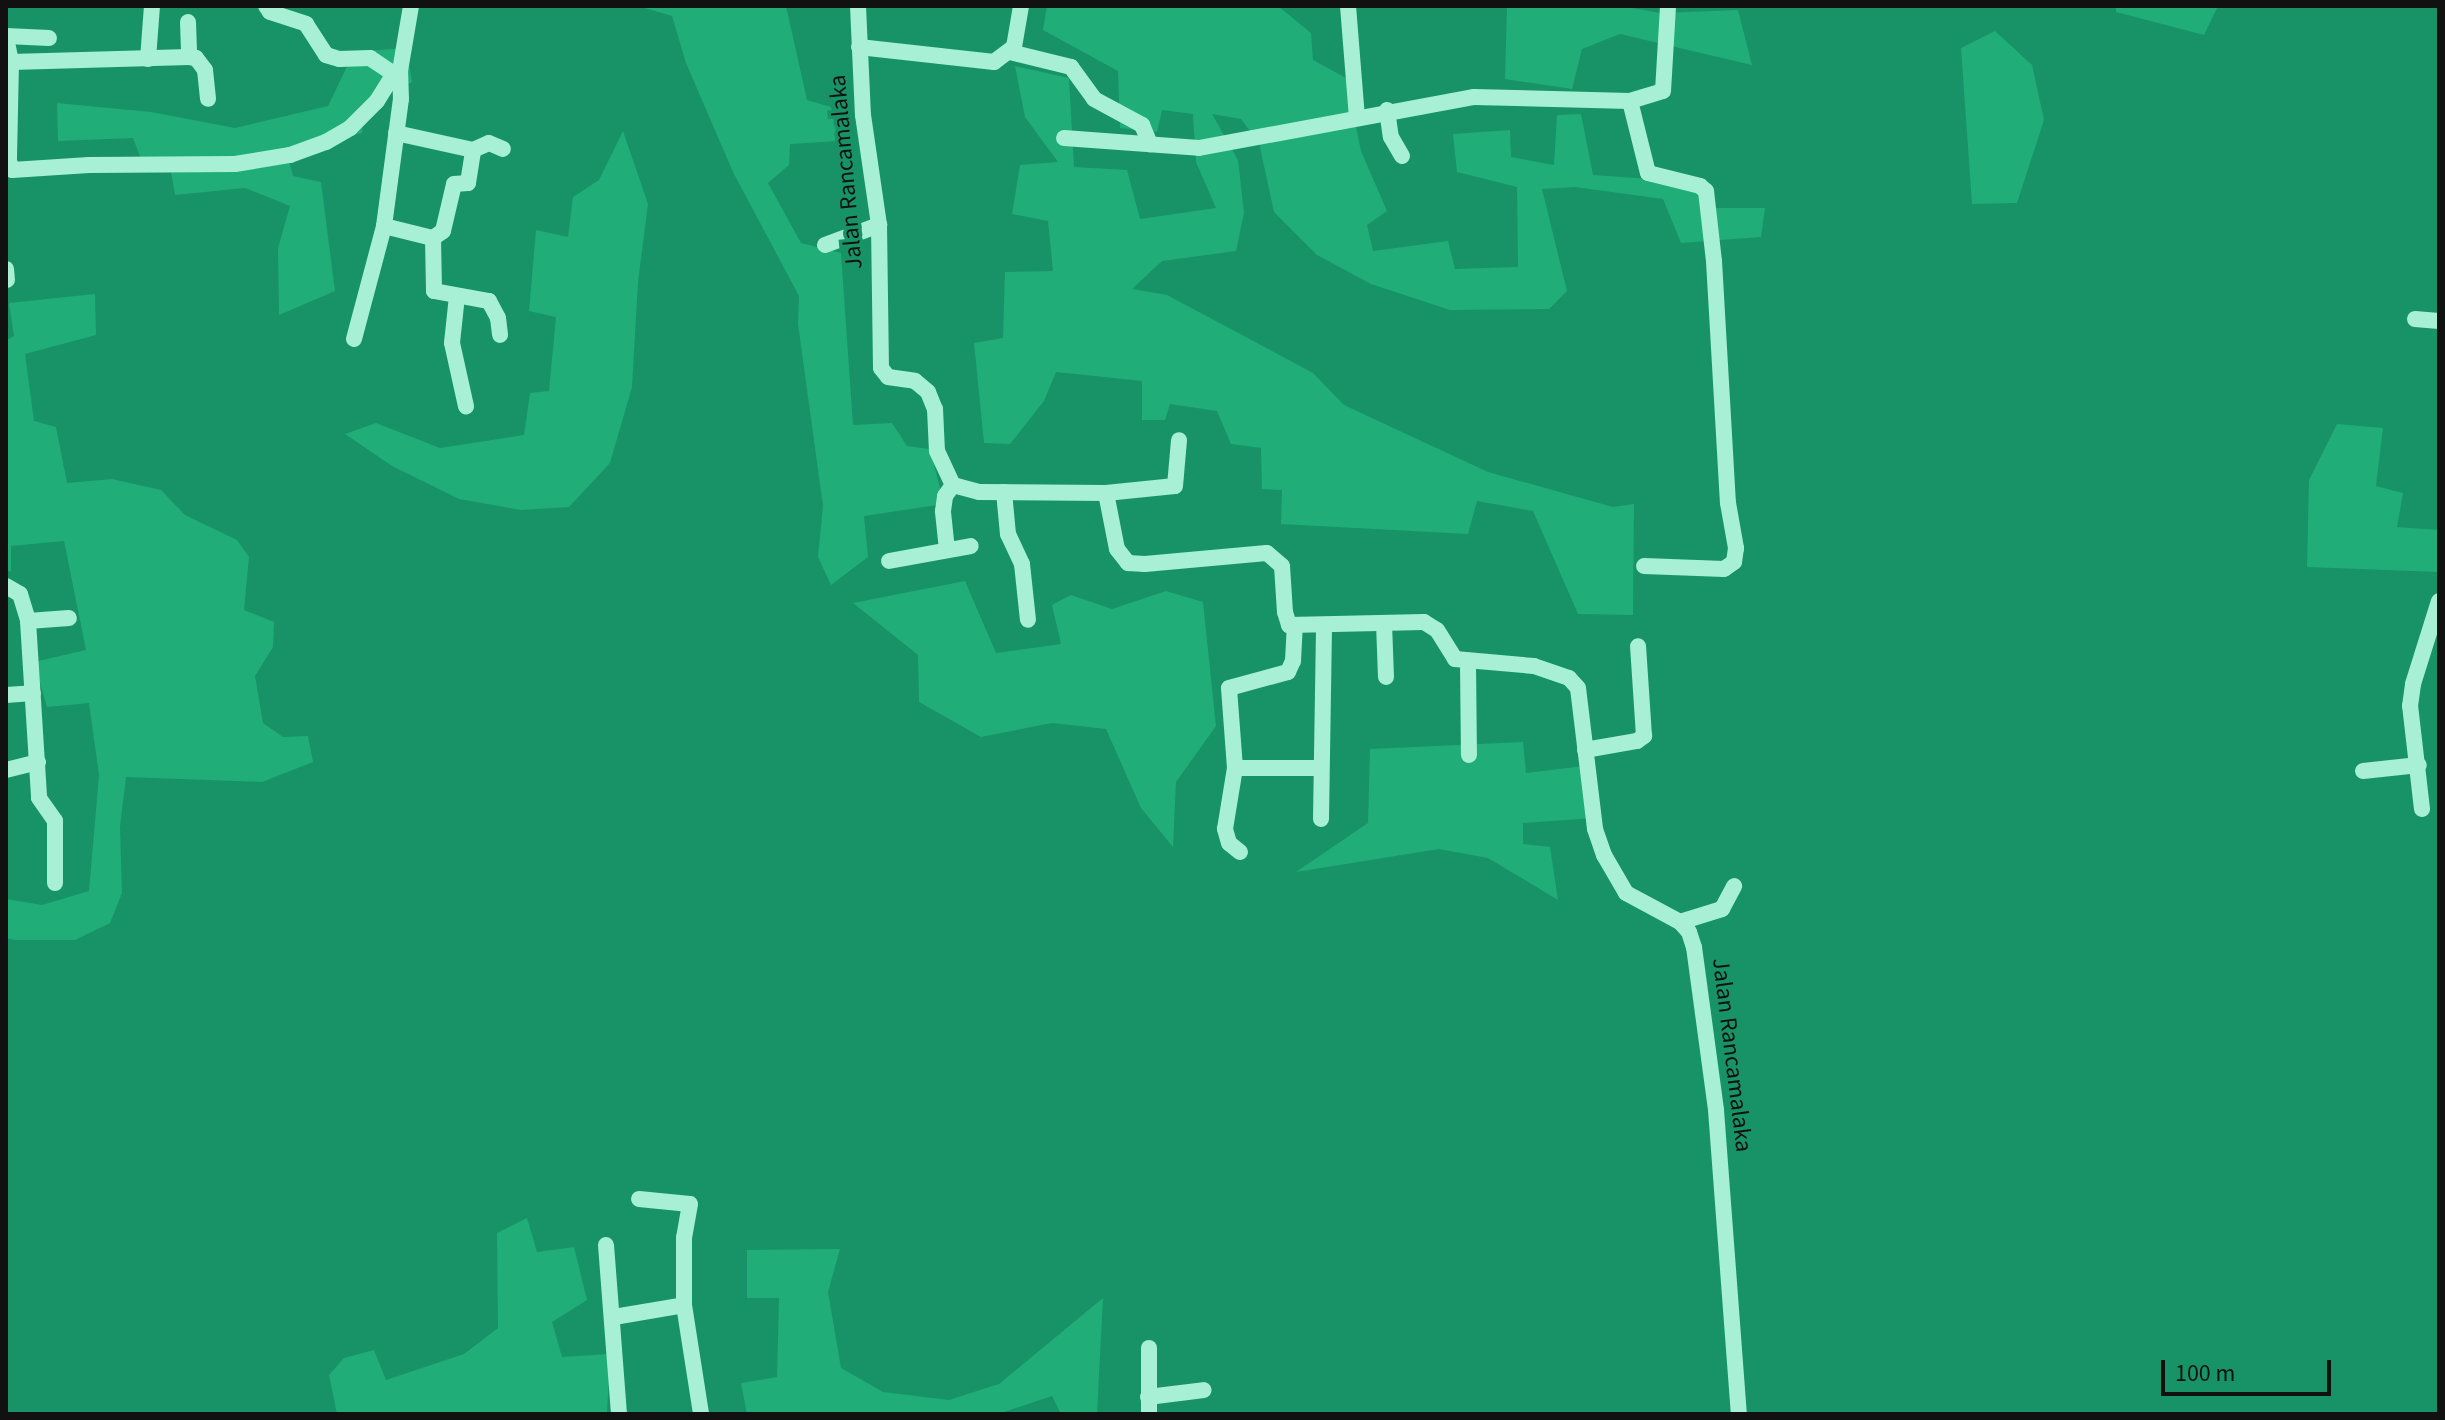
<!DOCTYPE html>
<html>
<head>
<meta charset="utf-8">
<style>
  body { margin:0 }
  #map { position:relative; width:2445px; height:1420px; overflow:hidden; background:#179367; font-family:"Source Sans 3",sans-serif }
  div>[style] { position:absolute }
  [style*='--x'] { left:calc(var(--x)*1px); top:calc(var(--y)*1px); width:calc(var(--w)*1px); rotate:calc(var(--a)*1deg) }
  .green>* { inset:0; background:#20ad78 }
  .minor>* { height:16px; margin:-8px; padding:0 8px; transform-origin:8px; border-radius:8px; background:#a7f0d5 }
  span { translate:-50% -50%; white-space:nowrap; text-align:center; line-height:1.15; -webkit-text-stroke:7px #179367; paint-order:stroke }
  .street-label { font-size:24px; color:#111 }
  .frame { position:absolute; inset:0; border:8px solid #111; pointer-events:none }
  .scale { position:absolute; left:2161px; top:1360px; width:170px; height:36px; box-sizing:border-box; border:4px solid #111; border-top:0; padding-left:10px; font-size:24px; line-height:28px; white-space:nowrap; color:#111; -webkit-text-stroke:6px #179367; paint-order:stroke }
</style>
</head>
<body>
<div id="map">
  <div class="green">
    <div style="clip-path:polygon(638px 6px,786px 6px,807px 100px,831px 107px,838px 141px,790px 144px,789px 165px,768px 183px,801px 243px,841px 253px,853px 425px,892px 423px,907px 446px,930px 449px,944px 504px,864px 516px,868px 557px,831px 585px,818px 557px,823px 506px,798px 324px,799px 296px,733px 172px,686px 63px,672px 16px)"></div>
    <div style="clip-path:polygon(1047px 6px,1278px 6px,1311px 33px,1313px 60px,1346px 78px,1361px 151px,1387px 211px,1367px 225px,1373px 251px,1448px 241px,1455px 269px,1518px 267px,1517px 187px,1457px 172px,1453px 134px,1510px 130px,1511px 157px,1554px 165px,1557px 115px,1581px 114px,1593px 175px,1693px 182px,1710px 208px,1765px 208px,1761px 237px,1681px 243px,1663px 199px,1575px 187px,1542px 189px,1567px 291px,1549px 309px,1450px 310px,1371px 284px,1317px 255px,1274px 212px,1259px 143px,1241px 119px,1212px 114px,1238px 160px,1244px 213px,1236px 251px,1162px 261px,1132px 289px,1167px 295px,1313px 373px,1344px 405px,1488px 472px,1613px 507px,1634px 504px,1633px 615px,1578px 614px,1533px 511px,1477px 501px,1468px 534px,1281px 524px,1282px 490px,1262px 489px,1261px 448px,1231px 444px,1217px 411px,1170px 404px,1165px 420px,1142px 420px,1142px 381px,1056px 372px,1044px 401px,1010px 444px,984px 443px,974px 343px,1003px 338px,1005px 272px,1053px 271px,1048px 221px,1012px 214px,1020px 165px,1058px 162px,1025px 117px,1015px 66px,1069px 78px,1074px 167px,1127px 170px,1140px 219px,1216px 208px,1196px 162px,1193px 114px,1162px 110px,1157px 132px,1120px 128px,1118px 71px,1043px 30px)"></div>
    <div style="clip-path:polygon(1507px 6px,1620px 6px,1661px 13px,1738px 10px,1752px 65px,1620px 34px,1582px 49px,1572px 89px,1505px 79px)"></div>
    <div style="clip-path:polygon(2116px 6px,2218px 6px,2204px 35px,2116px 12px)"></div>
    <div style="clip-path:polygon(1995px 31px,2032px 65px,2044px 120px,2017px 203px,1972px 204px,1961px 48px)"></div>
    <div style="clip-path:polygon(406px 48px,412px 82px,364px 106px,362px 133px,287px 152px,293px 176px,321px 182px,335px 291px,279px 315px,278px 248px,290px 206px,245px 188px,175px 195px,169px 160px,141px 159px,133px 138px,58px 141px,57px 103px,151px 112px,235px 128px,328px 106px,354px 52px)"></div>
    <div style="clip-path:polygon(623px 131px,648px 204px,638px 282px,632px 387px,610px 463px,569px 507px,521px 510px,459px 499px,392px 466px,345px 434px,376px 423px,440px 448px,524px 435px,530px 393px,549px 391px,556px 317px,529px 311px,536px 230px,568px 237px,573px 197px,599px 180px)"></div>
    <div style="clip-path:polygon(95px 294px,96px 335px,25px 354px,34px 421px,56px 427px,67px 483px,112px 479px,161px 490px,185px 515px,237px 540px,249px 557px,244px 610px,274px 622px,273px 647px,255px 676px,263px 723px,283px 737px,308px 736px,313px 762px,262px 782px,126px 777px,120px 827px,122px 893px,110px 923px,75px 940px,15px 940px,6px 938px,6px 899px,42px 905px,89px 891px,99px 775px,89px 703px,47px 707px,34px 662px,86px 650px,64px 541px,11px 546px,11px 571px,6px 571px,6px 340px,14px 336px,9px 303px)"></div>
    <div style="clip-path:polygon(2337px 424px,2383px 428px,2376px 486px,2403px 493px,2397px 527px,2439px 530px,2439px 572px,2307px 567px,2309px 480px)"></div>
    <div style="clip-path:polygon(965px 581px,996px 653px,1061px 644px,1052px 605px,1071px 595px,1112px 609px,1166px 591px,1203px 602px,1216px 726px,1176px 782px,1173px 847px,1141px 808px,1106px 729px,1052px 723px,981px 737px,919px 702px,918px 655px,853px 603px)"></div>
    <div style="clip-path:polygon(1523px 742px,1526px 773px,1584px 766px,1594px 818px,1523px 823px,1523px 844px,1550px 847px,1558px 900px,1488px 858px,1439px 849px,1296px 872px,1368px 823px,1370px 749px)"></div>
    <div style="clip-path:polygon(527px 1218px,537px 1252px,574px 1247px,587px 1300px,552px 1322px,562px 1357px,610px 1354px,607px 1414px,337px 1414px,329px 1375px,344px 1358px,374px 1350px,386px 1380px,464px 1354px,498px 1328px,497px 1233px)"></div>
    <div style="clip-path:polygon(840px 1249px,828px 1292px,841px 1368px,883px 1392px,949px 1400px,999px 1384px,1103px 1298px,1097px 1414px,1061px 1414px,1052px 1396px,998px 1414px,747px 1414px,741px 1383px,777px 1377px,779px 1298px,747px 1298px,747px 1250px)"></div>
  </div>
  <div class="minor">
    <div style="--x:266;--y:6;--w:7;--a:56"></div>
    <div style="--x:270;--y:12;--w:38;--a:18"></div>
    <div style="--x:306;--y:24;--w:37;--a:57"></div>
    <div style="--x:326;--y:55;--w:14;--a:17"></div>
    <div style="--x:339;--y:59;--w:31;--a:-2"></div>
    <div style="--x:370;--y:58;--w:29;--a:34"></div>
    <div style="--x:858;--y:6;--w:109;--a:87.4"></div>
    <div style="--x:863;--y:115;--w:111;--a:81.7"></div>
    <div style="--x:879;--y:225;--w:143;--a:89.2"></div>
    <div style="--x:881;--y:368;--w:11;--a:52"></div>
    <div style="--x:888;--y:377;--w:27;--a:8"></div>
    <div style="--x:915;--y:381;--w:17;--a:40"></div>
    <div style="--x:928;--y:392;--w:18;--a:68"></div>
    <div style="--x:935;--y:409;--w:42;--a:87.3"></div>
    <div style="--x:937;--y:451;--w:38;--a:65"></div>
    <div style="--x:953;--y:485;--w:27;--a:15"></div>
    <div style="--x:979;--y:492;--w:127;--a:0.5"></div>
    <div style="--x:1106;--y:493;--w:57;--a:78.9"></div>
    <div style="--x:1117;--y:549;--w:18;--a:52"></div>
    <div style="--x:1128;--y:563;--w:17;--a:3"></div>
    <div style="--x:1145;--y:564;--w:122;--a:-5.2"></div>
    <div style="--x:1267;--y:553;--w:20;--a:41"></div>
    <div style="--x:1282;--y:566;--w:46;--a:86.3"></div>
    <div style="--x:1285;--y:612;--w:14;--a:73"></div>
    <div style="--x:1289;--y:625;--w:135;--a:-1.3"></div>
    <div style="--x:1424;--y:622;--w:15;--a:32"></div>
    <div style="--x:1437;--y:630;--w:34;--a:58"></div>
    <div style="--x:1455;--y:659;--w:79;--a:5.1"></div>
    <div style="--x:1534;--y:666;--w:37;--a:19"></div>
    <div style="--x:1569;--y:678;--w:13;--a:48"></div>
    <div style="--x:1578;--y:688;--w:142;--a:83.1"></div>
    <div style="--x:1595;--y:829;--w:28;--a:71"></div>
    <div style="--x:1604;--y:855;--w:44;--a:59.9"></div>
    <div style="--x:1626;--y:893;--w:61;--a:28.2"></div>
    <div style="--x:1680;--y:922;--w:13;--a:48"></div>
    <div style="--x:1689;--y:932;--w:16;--a:72"></div>
    <div style="--x:1694;--y:947;--w:164;--a:82.3"></div>
    <div style="--x:1716;--y:1110;--w:305;--a:85.7"></div>
    <div style="--x:1348;--y:6;--w:112;--a:85.4"></div>
    <div style="--x:188;--y:22;--w:35;--a:88"></div>
    <div style="--x:6;--y:36;--w:43;--a:2.7"></div>
    <div style="--x:6;--y:38;--w:25;--a:78"></div>
    <div style="--x:11;--y:62;--w:99;--a:91.2"></div>
    <div style="--x:9;--y:161;--w:9;--a:72"></div>
    <div style="--x:859;--y:47;--w:136;--a:6.3"></div>
    <div style="--x:994;--y:62;--w:25;--a:-37"></div>
    <div style="--x:1014;--y:47;--w:42;--a:-80.3"></div>
    <div style="--x:1010;--y:52;--w:63;--a:13.8"></div>
    <div style="--x:1071;--y:67;--w:39;--a:54"></div>
    <div style="--x:1094;--y:99;--w:55;--a:28.4"></div>
    <div style="--x:1142;--y:125;--w:21;--a:67"></div>
    <div style="--x:148;--y:59;--w:53;--a:-85.7"></div>
    <div style="--x:11;--y:62;--w:178;--a:-1.6"></div>
    <div style="--x:189;--y:57;--w:7;--a:8"></div>
    <div style="--x:196;--y:58;--w:15;--a:53"></div>
    <div style="--x:205;--y:70;--w:29;--a:84"></div>
    <div style="--x:1630;--y:101;--w:74;--a:76"></div>
    <div style="--x:1648;--y:173;--w:54;--a:14"></div>
    <div style="--x:1700;--y:186;--w:8;--a:40"></div>
    <div style="--x:1706;--y:191;--w:70;--a:83.5"></div>
    <div style="--x:1714;--y:261;--w:242;--a:86.7"></div>
    <div style="--x:1728;--y:503;--w:46;--a:79.9"></div>
    <div style="--x:1736;--y:548;--w:14;--a:98"></div>
    <div style="--x:1734;--y:562;--w:12;--a:145"></div>
    <div style="--x:1724;--y:569;--w:80;--a:-177.9"></div>
    <div style="--x:1387;--y:110;--w:27;--a:82"></div>
    <div style="--x:1391;--y:137;--w:22;--a:60"></div>
    <div style="--x:396;--y:133;--w:79;--a:12.4"></div>
    <div style="--x:1064;--y:138;--w:135;--a:4.2"></div>
    <div style="--x:1199;--y:148;--w:280;--a:-10.5"></div>
    <div style="--x:1474;--y:97;--w:156;--a:1.5"></div>
    <div style="--x:1630;--y:101;--w:34;--a:-17"></div>
    <div style="--x:1663;--y:91;--w:85;--a:-86.6"></div>
    <div style="--x:12;--y:170;--w:77;--a:-3.7"></div>
    <div style="--x:89;--y:165;--w:146;--a:-0.4"></div>
    <div style="--x:235;--y:164;--w:56;--a:-9.3"></div>
    <div style="--x:290;--y:155;--w:38;--a:-20"></div>
    <div style="--x:326;--y:142;--w:28;--a:-30"></div>
    <div style="--x:350;--y:128;--w:38;--a:-45"></div>
    <div style="--x:377;--y:101;--w:32;--a:-58"></div>
    <div style="--x:394;--y:74;--w:7;--a:-27"></div>
    <div style="--x:400;--y:71;--w:66;--a:-80.4"></div>
    <div style="--x:384;--y:226;--w:50;--a:13.8"></div>
    <div style="--x:433;--y:238;--w:53;--a:88.9"></div>
    <div style="--x:434;--y:291;--w:56;--a:10.3"></div>
    <div style="--x:489;--y:301;--w:19;--a:62"></div>
    <div style="--x:498;--y:318;--w:17;--a:83"></div>
    <div style="--x:433;--y:238;--w:12;--a:-35"></div>
    <div style="--x:443;--y:231;--w:48;--a:-76.8"></div>
    <div style="--x:454;--y:184;--w:14;--a:-4"></div>
    <div style="--x:468;--y:183;--w:33;--a:-81"></div>
    <div style="--x:473;--y:150;--w:17;--a:-24"></div>
    <div style="--x:489;--y:143;--w:15;--a:23"></div>
    <div style="--x:825;--y:245;--w:58;--a:-20.3"></div>
    <div style="--x:6;--y:269;--w:11;--a:85"></div>
    <div style="--x:457;--y:296;--w:47;--a:96.1"></div>
    <div style="--x:452;--y:343;--w:65;--a:77.5"></div>
    <div style="--x:2415;--y:319;--w:24;--a:5"></div>
    <div style="--x:354;--y:339;--w:117;--a:-75.1"></div>
    <div style="--x:384;--y:226;--w:128;--a:-82.4"></div>
    <div style="--x:401;--y:99;--w:28;--a:-92"></div>
    <div style="--x:1004;--y:492;--w:42;--a:84.6"></div>
    <div style="--x:1008;--y:534;--w:33;--a:65"></div>
    <div style="--x:1022;--y:564;--w:56;--a:83.9"></div>
    <div style="--x:1106;--y:493;--w:69;--a:-5.8"></div>
    <div style="--x:1175;--y:486;--w:46;--a:-85"></div>
    <div style="--x:947;--y:550;--w:39;--a:-96"></div>
    <div style="--x:943;--y:511;--w:15;--a:-82"></div>
    <div style="--x:945;--y:496;--w:14;--a:-54"></div>
    <div style="--x:889;--y:561;--w:83;--a:-10.4"></div>
    <div style="--x:6;--y:586;--w:16;--a:30"></div>
    <div style="--x:20;--y:594;--w:28;--a:73"></div>
    <div style="--x:28;--y:621;--w:177;--a:86.4"></div>
    <div style="--x:39;--y:798;--w:28;--a:55"></div>
    <div style="--x:55;--y:821;--w:62;--a:90"></div>
    <div style="--x:28;--y:621;--w:41;--a:-4.2"></div>
    <div style="--x:1384;--y:623;--w:54;--a:87.9"></div>
    <div style="--x:1468;--y:663;--w:92;--a:89.4"></div>
    <div style="--x:6;--y:695;--w:27;--a:-4"></div>
    <div style="--x:1585;--y:750;--w:53;--a:-9.8"></div>
    <div style="--x:1637;--y:741;--w:9;--a:-36"></div>
    <div style="--x:1644;--y:736;--w:90;--a:-93.8"></div>
    <div style="--x:1235;--y:768;--w:86;--a:0"></div>
    <div style="--x:6;--y:770;--w:33;--a:-14"></div>
    <div style="--x:2363;--y:771;--w:56;--a:-6.1"></div>
    <div style="--x:2422;--y:809;--w:104;--a:-96.6"></div>
    <div style="--x:2410;--y:706;--w:22;--a:-82"></div>
    <div style="--x:2413;--y:684;--w:87;--a:-72.6"></div>
    <div style="--x:1321;--y:819;--w:193;--a:-89.1"></div>
    <div style="--x:1240;--y:852;--w:14;--a:-141"></div>
    <div style="--x:1229;--y:843;--w:15;--a:-106"></div>
    <div style="--x:1225;--y:829;--w:62;--a:-80.7"></div>
    <div style="--x:1235;--y:768;--w:80;--a:-94.3"></div>
    <div style="--x:1229;--y:688;--w:61;--a:-15.2"></div>
    <div style="--x:1288;--y:672;--w:12;--a:-66"></div>
    <div style="--x:1293;--y:661;--w:34;--a:-87"></div>
    <div style="--x:1680;--y:922;--w:44;--a:-17.2"></div>
    <div style="--x:1722;--y:909;--w:26;--a:-62"></div>
    <div style="--x:639;--y:1199;--w:51;--a:5.6"></div>
    <div style="--x:690;--y:1204;--w:35;--a:100"></div>
    <div style="--x:684;--y:1238;--w:67;--a:90"></div>
    <div style="--x:684;--y:1305;--w:110;--a:81.1"></div>
    <div style="--x:606;--y:1245;--w:169;--a:85.6"></div>
    <div style="--x:614;--y:1317;--w:71;--a:-9.7"></div>
    <div style="--x:1149;--y:1348;--w:66;--a:90"></div>
    <div style="--x:1148;--y:1397;--w:56;--a:-7.1"></div>
  </div>
  <div class="street-label">
    <span style="left:846px;top:172px;rotate:-95deg">Jalan Rancamalaka</span>
    <span style="left:1732px;top:1055px;rotate:83deg">Jalan Rancamalaka</span>
  </div>
  <div class="frame"></div>
  <div class="scale">100 m</div>
</div>
</body>
</html>
